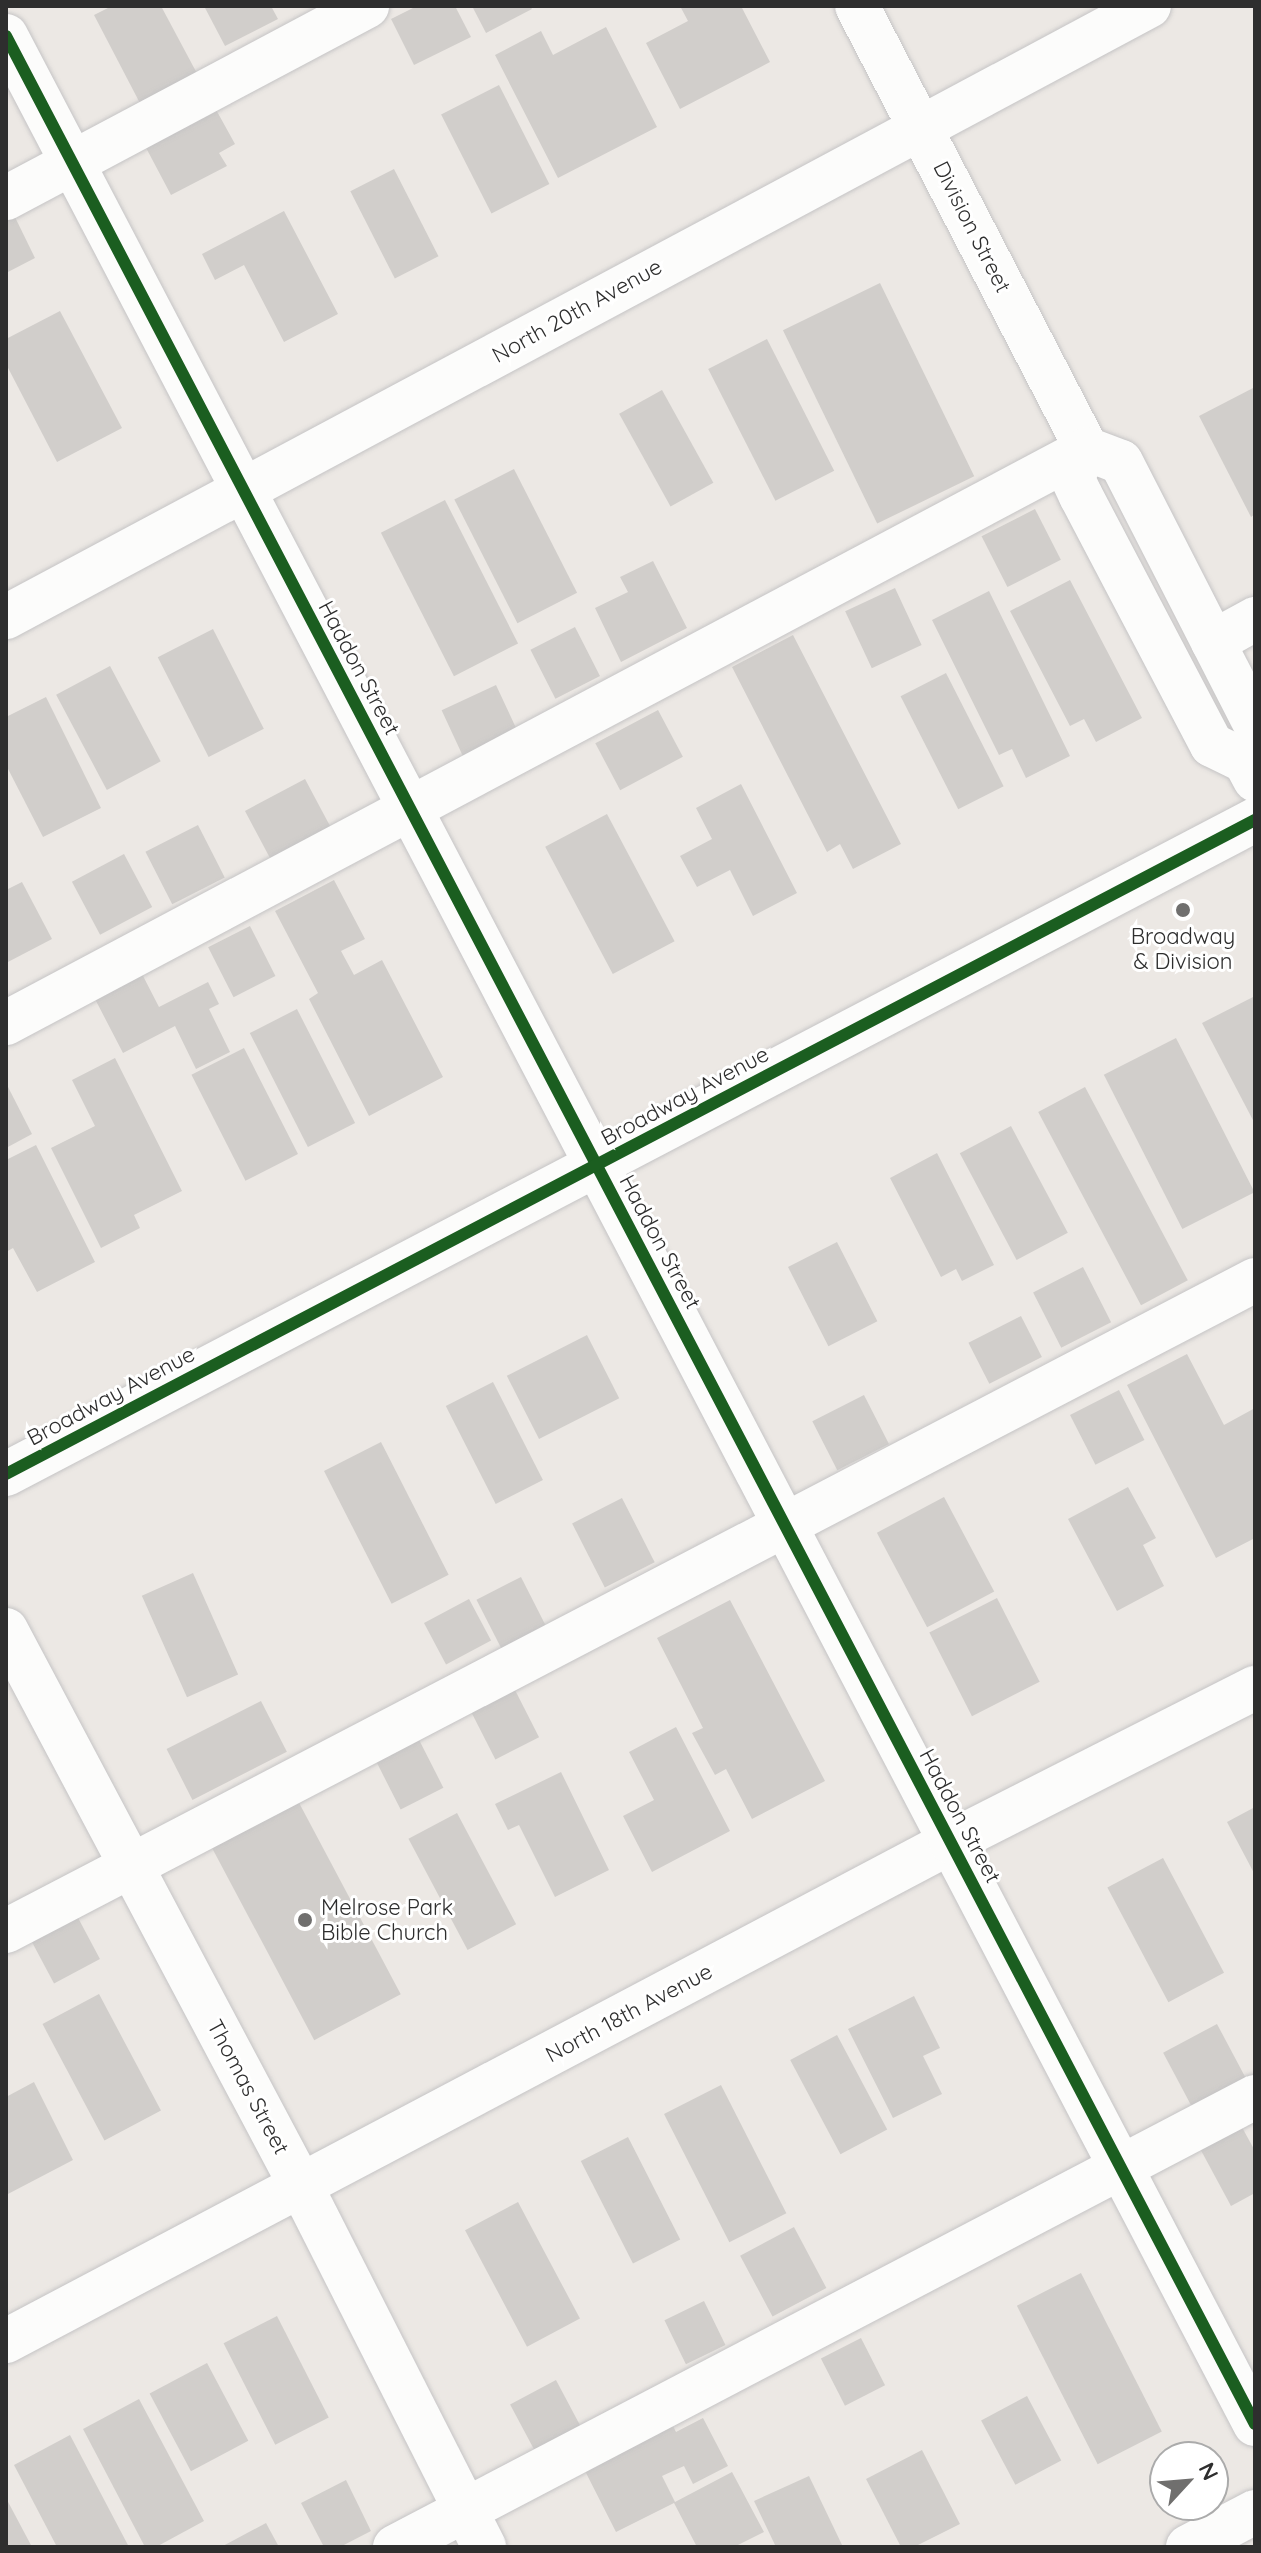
<!DOCTYPE html>
<html>
<head>
<meta charset="utf-8">
<style>
  body { margin:0 }
  #map { position:relative; width:1261px; height:2553px; overflow:hidden; background:#ece8e4; font-family:Quicksand,sans-serif }
  div>[style] { position:absolute }
  [style*='--x'] { left:calc(var(--x)*1px); top:calc(var(--y)*1px); width:calc(var(--w)*1px); rotate:calc(var(--a)*1deg) }
  .building>* { inset:0; background:#d1cecb; transform-origin:0 0 }
  .roads { filter:drop-shadow(0 0 2px #c5c4c5) drop-shadow(0 0 2px #c5c4c5) }
  .minor>* { height:44px; margin:-22px; padding:0 22px; transform-origin:22px; border-radius:22px; background:#fcfcfb }
  .cycleway>* { height:12px; margin:-6px; padding:0 6px; transform-origin:6px; border-radius:6px; background:#1b5e20 }
  .dots>* { width:22px; height:22px; translate:-50% -50%; box-sizing:border-box; border:4px solid #fff; border-radius:50% }
  span { translate:-50% -50%; white-space:nowrap; text-align:center; line-height:1.15; -webkit-text-stroke:6px #fff; paint-order:stroke }
  .street-label { font-size:22px; color:#2e2e2e }
  .poi-label { font-size:22px; color:#2e2e2e }
  .left { translate:0 -50%; text-align:left }
  .frame { position:absolute; inset:0; border:8px solid #2e2e2e; pointer-events:none }
  .north { position:absolute; left:1149px; top:2441px; width:80px; height:80px; box-sizing:border-box; background:#fff; border:2px solid #ababab; border-radius:50%; rotate:64deg; font-size:22px; font-weight:700; line-height:32px; text-align:center; color:#2e2e2e }
  .north::after { content:''; display:block; margin:auto; width:28px; height:36px; background:#706f6e; clip-path:polygon(50% 0,100% 100%,50% 72%,0 100%) }
</style>
</head>
<body>
<div id="map">
  <div class="building">
    <div style="clip-path:polygon(112px 6px,161px 6px,200px 79px,143px 109px,94px 15px)"></div>
    <div style="clip-path:polygon(204px 6px,271px 6px,278px 19px,225px 46px)"></div>
    <div style="clip-path:polygon(417px 6px,455px 6px,471px 37px,414px 65px,391px 19px)"></div>
    <div style="clip-path:polygon(472px 6px,530px 6px,532px 9px,486px 33px)"></div>
    <div style="clip-path:polygon(680px 6px,741px 6px,770px 62px,680px 109px,646px 43px,688px 21px)"></div>
    <div style="clip-path:polygon(606px 27px,657px 127px,558px 178px,495px 55px,541px 31px,553px 55px)"></div>
    <div style="left:499px;top:85px;width:111px;height:65px;rotate:63deg"></div>
    <div style="clip-path:polygon(214px 106px,235px 144px,219px 153px,227px 166px,171px 195px,144px 144px)"></div>
    <div style="left:394px;top:169px;width:98px;height:49px;rotate:63deg"></div>
    <div style="clip-path:polygon(12px 211px,35px 258px,6px 273px,6px 214px)"></div>
    <div style="clip-path:polygon(284px 211px,338px 314px,284px 342px,244px 265px,215px 280px,202px 254px)"></div>
    <div style="left:880px;top:283px;width:215px;height:108px;rotate:64deg"></div>
    <div style="clip-path:polygon(60px 311px,122px 428px,57px 462px,6px 364px,6px 339px)"></div>
    <div style="left:767px;top:339px;width:148px;height:66px;rotate:63deg"></div>
    <div style="clip-path:polygon(1255px 387px,1255px 514px,1251px 517px,1199px 416px)"></div>
    <div style="left:662px;top:390px;width:106px;height:49px;rotate:61deg"></div>
    <div style="left:514px;top:469px;width:139px;height:67px;rotate:63deg"></div>
    <div style="left:445px;top:500px;width:161px;height:72px;rotate:63deg"></div>
    <div style="left:1035px;top:509px;width:57px;height:60px;rotate:63deg"></div>
    <div style="clip-path:polygon(653px 561px,687px 628px,621px 662px,595px 608px,628px 592px,620px 577px)"></div>
    <div style="clip-path:polygon(1070px 580px,1142px 718px,1096px 742px,1084px 719px,1070px 726px,1010px 611px)"></div>
    <div style="left:895px;top:588px;width:63px;height:55px;rotate:65deg"></div>
    <div style="clip-path:polygon(989px 591px,1070px 756px,1026px 778px,1012px 749px,999px 755px,932px 620px)"></div>
    <div style="left:575px;top:627px;width:55px;height:50px;rotate:63deg"></div>
    <div style="left:213px;top:629px;width:112px;height:62px;rotate:63deg"></div>
    <div style="clip-path:polygon(793px 635px,901px 844px,853px 869px,840px 844px,827px 852px,732px 667px)"></div>
    <div style="left:110px;top:666px;width:108px;height:61px;rotate:62deg"></div>
    <div style="left:946px;top:673px;width:127px;height:51px;rotate:63deg"></div>
    <div style="left:496px;top:685px;width:53px;height:60px;rotate:65deg"></div>
    <div style="clip-path:polygon(46px 697px,101px 808px,43px 837px,6px 765px,6px 717px)"></div>
    <div style="left:658px;top:710px;width:53px;height:71px;rotate:62deg"></div>
    <div style="left:305px;top:779px;width:55px;height:68px;rotate:62deg"></div>
    <div style="clip-path:polygon(741px 784px,797px 893px,753px 916px,730px 870px,697px 887px,680px 856px,712px 839px,696px 808px)"></div>
    <div style="left:607px;top:814px;width:144px;height:70px;rotate:62deg"></div>
    <div style="left:198px;top:825px;width:59px;height:59px;rotate:63deg"></div>
    <div style="left:124px;top:854px;width:60px;height:59px;rotate:62deg"></div>
    <div style="clip-path:polygon(334px 880px,365px 939px,341px 951px,354px 975px,382px 960px,443px 1077px,369px 1116px,309px 999px,318px 993px,275px 911px)"></div>
    <div style="clip-path:polygon(22px 882px,52px 939px,6px 963px,6px 890px)"></div>
    <div style="left:250px;top:926px;width:56px;height:47px;rotate:63deg"></div>
    <div style="clip-path:polygon(142px 974px,159px 1007px,208px 982px,219px 1004px,209px 1009px,230px 1052px,196px 1069px,175px 1026px,123px 1053px,95px 999px)"></div>
    <div style="clip-path:polygon(1255px 996px,1255px 1124px,1202px 1023px)"></div>
    <div style="left:297px;top:1009px;width:128px;height:53px;rotate:63deg"></div>
    <div style="left:1176px;top:1038px;width:173px;height:81px;rotate:63deg"></div>
    <div style="left:244px;top:1048px;width:119px;height:59px;rotate:63deg"></div>
    <div style="clip-path:polygon(115px 1058px,182px 1191px,134px 1215px,140px 1228px,101px 1248px,51px 1148px,95px 1126px,72px 1080px)"></div>
    <div style="clip-path:polygon(6px 1083px,32px 1134px,6px 1148px)"></div>
    <div style="left:1085px;top:1087px;width:219px;height:53px;rotate:62deg"></div>
    <div style="left:1011px;top:1126px;width:121px;height:58px;rotate:62deg"></div>
    <div style="clip-path:polygon(36px 1145px,95px 1262px,37px 1292px,13px 1248px,6px 1252px,6px 1160px)"></div>
    <div style="clip-path:polygon(937px 1153px,994px 1265px,962px 1281px,956px 1269px,941px 1277px,890px 1178px)"></div>
    <div style="left:837px;top:1242px;width:89px;height:55px;rotate:63deg"></div>
    <div style="left:1083px;top:1267px;width:62px;height:56px;rotate:63deg"></div>
    <div style="left:1021px;top:1316px;width:46px;height:59px;rotate:63deg"></div>
    <div style="left:587px;top:1335px;width:71px;height:90px;rotate:63deg"></div>
    <div style="clip-path:polygon(1187px 1354px,1224px 1425px,1255px 1408px,1255px 1538px,1216px 1558px,1127px 1385px)"></div>
    <div style="left:493px;top:1382px;width:110px;height:53px;rotate:63deg"></div>
    <div style="left:1119px;top:1390px;width:56px;height:55px;rotate:63deg"></div>
    <div style="left:864px;top:1395px;width:55px;height:58px;rotate:63deg"></div>
    <div style="left:381px;top:1442px;width:149px;height:64px;rotate:63deg"></div>
    <div style="clip-path:polygon(1128px 1487px,1156px 1538px,1143px 1545px,1164px 1586px,1117px 1611px,1068px 1519px)"></div>
    <div style="left:944px;top:1497px;width:107px;height:76px;rotate:62deg"></div>
    <div style="left:622px;top:1498px;width:72px;height:56px;rotate:63deg"></div>
    <div style="left:193px;top:1573px;width:111px;height:56px;rotate:66deg"></div>
    <div style="left:521px;top:1577px;width:56px;height:50px;rotate:63deg"></div>
    <div style="left:997px;top:1598px;width:94px;height:76px;rotate:63deg"></div>
    <div style="left:469px;top:1599px;width:47px;height:51px;rotate:62deg"></div>
    <div style="clip-path:polygon(730px 1600px,825px 1781px,752px 1819px,726px 1769px,715px 1775px,692px 1733px,703px 1728px,657px 1638px)"></div>
    <div style="left:515px;top:1690px;width:53px;height:49px;rotate:63deg"></div>
    <div style="left:261px;top:1701px;width:57px;height:106px;rotate:63deg"></div>
    <div style="clip-path:polygon(676px 1727px,730px 1831px,652px 1872px,623px 1816px,654px 1800px,629px 1752px)"></div>
    <div style="left:413px;top:1728px;width:67px;height:48px;rotate:63deg"></div>
    <div style="clip-path:polygon(561px 1772px,609px 1870px,555px 1897px,519px 1825px,508px 1830px,495px 1804px)"></div>
    <div style="left:297px;top:1799px;width:221px;height:98px;rotate:62deg"></div>
    <div style="clip-path:polygon(1255px 1807px,1255px 1875px,1227px 1822px)"></div>
    <div style="left:457px;top:1813px;width:126px;height:55px;rotate:62deg"></div>
    <div style="left:1163px;top:1858px;width:130px;height:63px;rotate:62deg"></div>
    <div style="left:76px;top:1914px;width:51px;height:52px;rotate:62deg"></div>
    <div style="left:99px;top:1994px;width:132px;height:64px;rotate:62deg"></div>
    <div style="clip-path:polygon(914px 1996px,940px 2048px,923px 2056px,942px 2094px,893px 2118px,848px 2029px)"></div>
    <div style="left:1217px;top:2024px;width:64px;height:61px;rotate:62deg"></div>
    <div style="left:837px;top:2035px;width:107px;height:53px;rotate:62deg"></div>
    <div style="clip-path:polygon(34px 2082px,73px 2160px,6px 2195px,6px 2097px)"></div>
    <div style="left:721px;top:2085px;width:144px;height:64px;rotate:63deg"></div>
    <div style="clip-path:polygon(1238px 2120px,1255px 2151px,1255px 2193px,1231px 2206px,1197px 2143px)"></div>
    <div style="left:628px;top:2137px;width:115px;height:53px;rotate:63deg"></div>
    <div style="left:518px;top:2202px;width:132px;height:60px;rotate:62deg"></div>
    <div style="left:794px;top:2227px;width:69px;height:61px;rotate:62deg"></div>
    <div style="left:1081px;top:2273px;width:178px;height:72px;rotate:63deg"></div>
    <div style="left:704px;top:2301px;width:49px;height:44px;rotate:64deg"></div>
    <div style="left:277px;top:2316px;width:114px;height:60px;rotate:63deg"></div>
    <div style="left:861px;top:2338px;width:53px;height:45px;rotate:63deg"></div>
    <div style="left:207px;top:2363px;width:88px;height:65px;rotate:62deg"></div>
    <div style="left:556px;top:2380px;width:52px;height:52px;rotate:62deg"></div>
    <div style="left:1027px;top:2396px;width:73px;height:52px;rotate:62deg"></div>
    <div style="clip-path:polygon(139px 2399px,204px 2521px,156px 2547px,145px 2547px,83px 2429px)"></div>
    <div style="clip-path:polygon(703px 2418px,728px 2466px,693px 2484px,684px 2466px,662px 2476px,675px 2502px,732px 2472px,764px 2532px,734px 2547px,697px 2547px,674px 2503px,616px 2532px,583px 2467px,671px 2422px,676px 2432px)"></div>
    <div style="clip-path:polygon(70px 2435px,129px 2547px,57px 2547px,14px 2465px)"></div>
    <div style="clip-path:polygon(922px 2450px,960px 2524px,914px 2547px,901px 2547px,866px 2479px)"></div>
    <div style="clip-path:polygon(809px 2476px,843px 2547px,776px 2547px,754px 2501px)"></div>
    <div style="clip-path:polygon(346px 2480px,371px 2531px,340px 2547px,324px 2547px,301px 2503px)"></div>
    <div style="clip-path:polygon(6px 2498px,32px 2547px,6px 2547px)"></div>
    <div style="clip-path:polygon(266px 2523px,279px 2547px,221px 2547px)"></div>
  </div>
  <div class="roads">
    <div class="minor">
      <div style="--x:857;--y:6;--w:499;--a:62.6"></div>
      <div style="--x:1087;--y:449;--w:36;--a:21"></div>
      <div style="--x:1121;--y:462;--w:294;--a:62.9"></div>
      <div style="--x:6;--y:36;--w:2695;--a:62.39"></div>
      <div style="--x:6;--y:198;--w:409;--a:-28"></div>
      <div style="--x:1087;--y:449;--w:32;--a:118"></div>
      <div style="--x:1072;--y:477;--w:21;--a:65"></div>
      <div style="--x:1081;--y:496;--w:281;--a:62.3"></div>
      <div style="--x:1212;--y:745;--w:37;--a:26"></div>
      <div style="--x:1245;--y:761;--w:21;--a:62"></div>
      <div style="--x:6;--y:617;--w:1296;--a:-28.13"></div>
      <div style="--x:1213;--y:642;--w:48;--a:-28.7"></div>
      <div style="--x:6;--y:1023;--w:1224;--a:-27.97"></div>
      <div style="--x:6;--y:1474;--w:1410;--a:-27.64"></div>
      <div style="--x:6;--y:1630;--w:629;--a:62.05"></div>
      <div style="--x:301;--y:2186;--w:405;--a:63.1"></div>
      <div style="--x:6;--y:1931;--w:1408;--a:-27.53"></div>
      <div style="--x:6;--y:2341;--w:1069;--a:-27.84"></div>
      <div style="--x:951;--y:1842;--w:341;--a:-26.9"></div>
      <div style="--x:395;--y:2547;--w:971;--a:-27.62"></div>
      <div style="--x:1188;--y:2547;--w:76;--a:-27.6"></div>
    </div>
  </div>
  <div class="cycleway">
    <div style="--x:6;--y:36;--w:2695;--a:62.39"></div>
    <div style="--x:6;--y:1474;--w:1410;--a:-27.64"></div>
  </div>
  <div class="dots">
    <div style="left:1183px;top:910px;background:#706f6e"></div>
    <div style="left:305px;top:1920px;background:#706f6e"></div>
  </div>
  <div class="street-label">
    <span style="left:972px;top:227px;rotate:63deg">Division Street</span>
    <span style="left:577px;top:311px;rotate:-29deg">North 20th Avenue</span>
    <span style="left:359px;top:668px;rotate:62deg">Haddon Street</span>
    <span style="left:685px;top:1096px;rotate:-28deg">Broadway Avenue</span>
    <span style="left:660px;top:1242px;rotate:62deg">Haddon Street</span>
    <span style="left:111px;top:1396px;rotate:-28deg">Broadway Avenue</span>
    <span style="left:960px;top:1816px;rotate:62deg">Haddon Street</span>
    <span style="left:629px;top:2013px;rotate:-28deg">North 18th Avenue</span>
    <span style="left:248px;top:2087px;rotate:62deg">Thomas Street</span>
  </div>
  <div class="poi-label">
    <span style="left:1183px;top:949px">Broadway<br>&amp; Division</span>
    <span class="left" style="left:321px;top:1920px">Melrose Park<br>Bible Church</span>
  </div>
  <div class="frame"></div>
  <div class="north">N</div>
</div>
</body>
</html>
